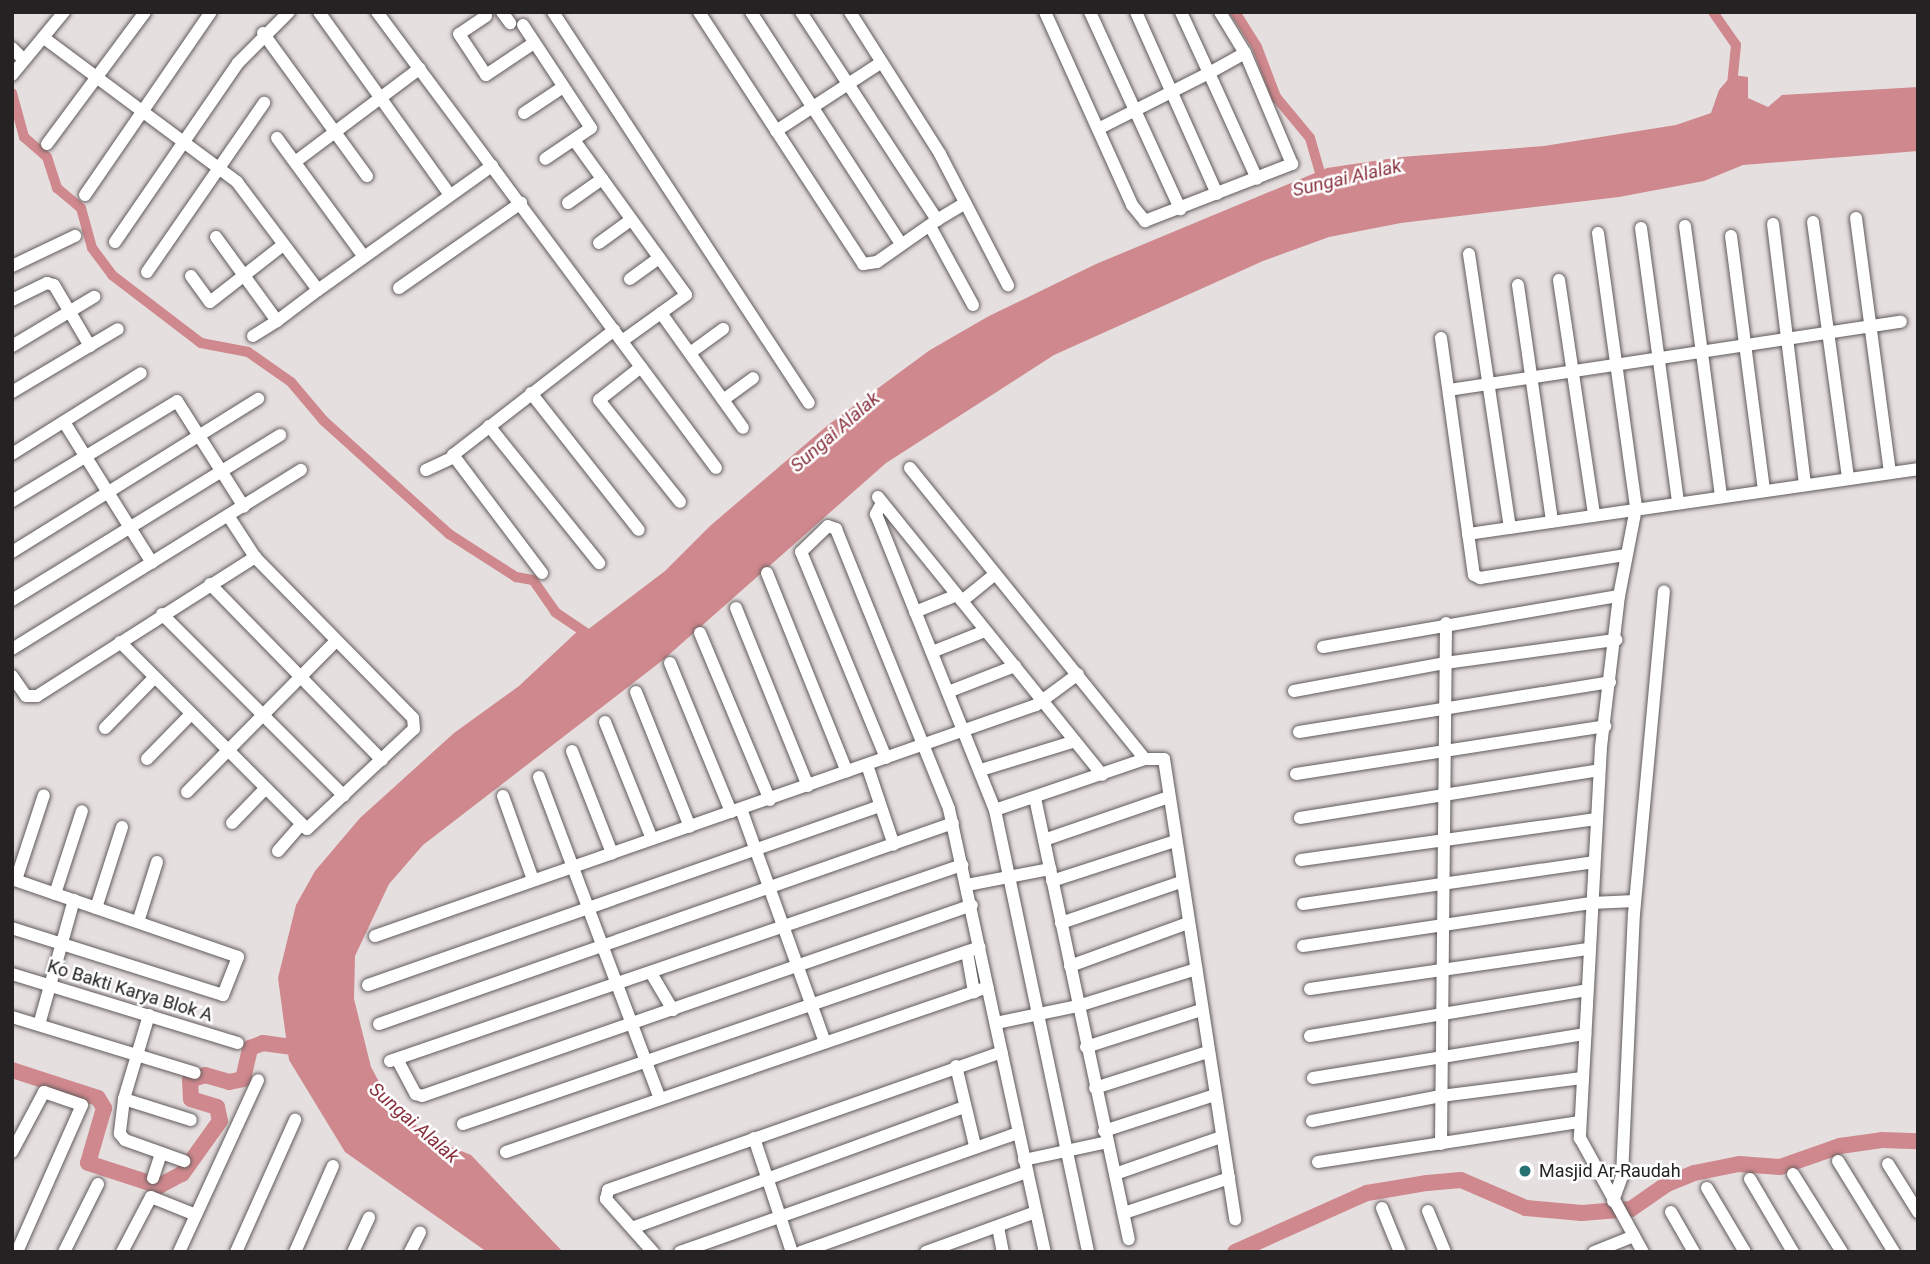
<!DOCTYPE html>
<html>
<head>
<meta charset="utf-8">
<style>
  body { margin:0 }
  #map { position:relative; width:1930px; height:1264px; overflow:hidden; background:#e6dfdf; font-family:Roboto,sans-serif }
  div>[style] { position:absolute }
  [style*='--x'] { left:calc(var(--x)*1px); top:calc(var(--y)*1px); width:calc(var(--w)*1px); rotate:calc(var(--a)*1deg) }
  .water>* { inset:0; background:#cf888d }
  .canal>* { height:10px; margin:-5px; padding:0 5px; transform-origin:5px; border-radius:5px; background:#cf888d }
  .river>* { height:16px; margin:-8px; padding:0 8px; transform-origin:8px; border-radius:8px; background:#cf888d }
  .roads { filter:drop-shadow(0 0 2px #605a5a) drop-shadow(0 0 2px #605a5a) }
  .minor>* { height:12px; margin:-6px; padding:0 6px; transform-origin:6px; border-radius:6px; background:#fff }
  .dots>* { width:19px; height:19px; translate:-50% -50%; box-sizing:border-box; border:4px solid #fff; border-radius:50% }
  span { translate:-50% -50%; white-space:nowrap; text-align:center; line-height:1.15; -webkit-text-stroke:5px #fff; paint-order:stroke }
  .street-label { font-size:18px; color:#242222 }
  .poi-label { font-size:18px; color:#242222 }
  .left { translate:0 -50%; text-align:left }
  .water-label { font-size:19px; color:#88323e; font-style:italic }
  .frame { position:absolute; inset:0; border:14px solid #242222; pointer-events:none }
</style>
</head>
<body>
<div id="map">
  <div class="water">
    <div style="clip-path:polygon(1732px 75px,1748px 77px,1748px 98px,1768px 107px,1782px 95px,1918px 87px,1918px 151px,1743px 165px,1704px 181px,1619px 197px,1401px 223px,1329px 237px,1263px 261px,1054px 355px,886px 463px,663px 660px,423px 845px,389px 884px,355px 956px,354px 999px,371px 1067px,391px 1104px,432px 1139px,471px 1155px,563px 1252px,487px 1252px,345px 1152px,289px 1060px,278px 978px,296px 905px,315px 871px,360px 818px,454px 733px,519px 686px,581px 628px,582px 634px,665px 571px,710px 526px,828px 425px,930px 350px,989px 316px,1096px 264px,1327px 168px,1401px 157px,1544px 146px,1676px 125px,1711px 113px,1719px 90px)"></div>
  </div>
  <div class="canal">
    <div style="--x:1235;--y:12;--w:41;--a:57.8"></div>
    <div style="--x:1257;--y:47;--w:53;--a:69.2"></div>
    <div style="--x:1276;--y:97;--w:53;--a:50.3"></div>
    <div style="--x:1310;--y:138;--w:47;--a:73.9"></div>
    <div style="--x:1713;--y:12;--w:40;--a:55.1"></div>
    <div style="--x:1736;--y:45;--w:40;--a:95.7"></div>
    <div style="--x:12;--y:93;--w:46;--a:74.7"></div>
    <div style="--x:24;--y:137;--w:30;--a:41"></div>
    <div style="--x:47;--y:157;--w:33;--a:72"></div>
    <div style="--x:57;--y:188;--w:31;--a:40"></div>
    <div style="--x:81;--y:208;--w:41;--a:74.6"></div>
    <div style="--x:92;--y:248;--w:34;--a:53"></div>
    <div style="--x:112;--y:275;--w:112;--a:37.4"></div>
    <div style="--x:201;--y:343;--w:48;--a:10.8"></div>
    <div style="--x:248;--y:352;--w:52;--a:34.9"></div>
    <div style="--x:291;--y:382;--w:51;--a:49.8"></div>
    <div style="--x:324;--y:421;--w:169;--a:42.1"></div>
    <div style="--x:449;--y:534;--w:80;--a:32.7"></div>
    <div style="--x:516;--y:577;--w:17;--a:10"></div>
    <div style="--x:533;--y:580;--w:39;--a:55"></div>
    <div style="--x:555;--y:612;--w:48;--a:34"></div>
  </div>
  <div class="river">
    <div style="--x:12;--y:1070;--w:90;--a:18"></div>
    <div style="--x:98;--y:1098;--w:12;--a:59"></div>
    <div style="--x:104;--y:1108;--w:57;--a:106.2"></div>
    <div style="--x:88;--y:1163;--w:75;--a:17.9"></div>
    <div style="--x:159;--y:1186;--w:26;--a:-28"></div>
    <div style="--x:182;--y:1174;--w:65;--a:-54.4"></div>
    <div style="--x:220;--y:1121;--w:14;--a:-102"></div>
    <div style="--x:217;--y:1107;--w:27;--a:-163"></div>
    <div style="--x:191;--y:1099;--w:19;--a:-93"></div>
    <div style="--x:190;--y:1080;--w:16;--a:-18"></div>
    <div style="--x:205;--y:1075;--w:25;--a:16"></div>
    <div style="--x:229;--y:1082;--w:14;--a:-12"></div>
    <div style="--x:243;--y:1079;--w:32;--a:-77"></div>
    <div style="--x:250;--y:1048;--w:14;--a:-21"></div>
    <div style="--x:263;--y:1043;--w:43;--a:7.9"></div>
    <div style="--x:1235;--y:1252;--w:145;--a:-24.1"></div>
    <div style="--x:1367;--y:1193;--w:61;--a:-9.5"></div>
    <div style="--x:1427;--y:1183;--w:34;--a:-5"></div>
    <div style="--x:1461;--y:1180;--w:71;--a:23.3"></div>
    <div style="--x:1526;--y:1208;--w:56;--a:5.1"></div>
    <div style="--x:1582;--y:1213;--w:49;--a:-4.7"></div>
    <div style="--x:1631;--y:1209;--w:44;--a:-34.8"></div>
    <div style="--x:1667;--y:1184;--w:29;--a:-22"></div>
    <div style="--x:1694;--y:1173;--w:46;--a:-11.3"></div>
    <div style="--x:1739;--y:1164;--w:41;--a:4.2"></div>
    <div style="--x:1780;--y:1167;--w:64;--a:-19.3"></div>
    <div style="--x:1840;--y:1146;--w:42;--a:-8.1"></div>
    <div style="--x:1882;--y:1140;--w:36;--a:2"></div>
  </div>
  <div class="roads">
    <div class="minor">
      <div style="--x:319;--y:12;--w:225;--a:54.4"></div>
      <div style="--x:377;--y:12;--w:568;--a:53.37"></div>
      <div style="--x:502;--y:12;--w:14;--a:54"></div>
      <div style="--x:553;--y:12;--w:467;--a:56.8"></div>
      <div style="--x:699;--y:12;--w:301;--a:56.9"></div>
      <div style="--x:863;--y:264;--w:14;--a:-8"></div>
      <div style="--x:877;--y:262;--w:73;--a:-35"></div>
      <div style="--x:751;--y:12;--w:276;--a:57.1"></div>
      <div style="--x:801;--y:12;--w:249;--a:56.8"></div>
      <div style="--x:937;--y:220;--w:33;--a:-31"></div>
      <div style="--x:850;--y:12;--w:168;--a:57.6"></div>
      <div style="--x:940;--y:154;--w:148;--a:62.6"></div>
      <div style="--x:1045;--y:12;--w:212;--a:65.7"></div>
      <div style="--x:1132;--y:205;--w:21;--a:51"></div>
      <div style="--x:1145;--y:221;--w:158;--a:-21.2"></div>
      <div style="--x:1292;--y:164;--w:121;--a:-112.9"></div>
      <div style="--x:1245;--y:53;--w:48;--a:-121.4"></div>
      <div style="--x:1090;--y:12;--w:217;--a:65.4"></div>
      <div style="--x:1136;--y:12;--w:199;--a:66"></div>
      <div style="--x:486;--y:16;--w:32;--a:146"></div>
      <div style="--x:459;--y:34;--w:49;--a:56.6"></div>
      <div style="--x:486;--y:75;--w:58;--a:-33.7"></div>
      <div style="--x:523;--y:25;--w:123;--a:56.6"></div>
      <div style="--x:591;--y:128;--w:55;--a:146"></div>
      <div style="--x:263;--y:33;--w:177;--a:54"></div>
      <div style="--x:44;--y:38;--w:241;--a:36.7"></div>
      <div style="--x:237;--y:182;--w:135;--a:53.1"></div>
      <div style="--x:318;--y:290;--w:214;--a:-35.5"></div>
      <div style="--x:12;--y:48;--w:17;--a:45"></div>
      <div style="--x:1245;--y:53;--w:41;--a:150.9"></div>
      <div style="--x:1209;--y:73;--w:116;--a:65.6"></div>
      <div style="--x:12;--y:75;--w:82;--a:-50.5"></div>
      <div style="--x:524;--y:113;--w:47;--a:-33.7"></div>
      <div style="--x:1098;--y:129;--w:124;--a:-26.8"></div>
      <div style="--x:1209;--y:73;--w:67;--a:-114.7"></div>
      <div style="--x:776;--y:131;--w:126;--a:-33.1"></div>
      <div style="--x:277;--y:138;--w:147;--a:53.8"></div>
      <div style="--x:574;--y:140;--w:191;--a:54.1"></div>
      <div style="--x:686;--y:295;--w:79;--a:144.3"></div>
      <div style="--x:47;--y:144;--w:164;--a:-53.4"></div>
      <div style="--x:295;--y:162;--w:156;--a:-36.9"></div>
      <div style="--x:85;--y:195;--w:222;--a:-55.5"></div>
      <div style="--x:568;--y:203;--w:42;--a:-35.2"></div>
      <div style="--x:1856;--y:218;--w:257;--a:82.4"></div>
      <div style="--x:1813;--y:222;--w:258;--a:82.2"></div>
      <div style="--x:1773;--y:224;--w:263;--a:83"></div>
      <div style="--x:930;--y:226;--w:90;--a:61.4"></div>
      <div style="--x:1685;--y:226;--w:272;--a:82.4"></div>
      <div style="--x:1641;--y:228;--w:277;--a:82.3"></div>
      <div style="--x:1598;--y:233;--w:278;--a:82.1"></div>
      <div style="--x:1636;--y:508;--w:90;--a:100.9"></div>
      <div style="--x:1619;--y:596;--w:152;--a:96.8"></div>
      <div style="--x:1601;--y:747;--w:392;--a:93.1"></div>
      <div style="--x:1580;--y:1138;--w:130;--a:61.1"></div>
      <div style="--x:1731;--y:236;--w:256;--a:82.6"></div>
      <div style="--x:216;--y:237;--w:104;--a:54"></div>
      <div style="--x:277;--y:321;--w:51;--a:-37.1"></div>
      <div style="--x:115;--y:242;--w:217;--a:-55.5"></div>
      <div style="--x:238;--y:63;--w:72;--a:-45"></div>
      <div style="--x:599;--y:243;--w:39;--a:-36"></div>
      <div style="--x:1469;--y:254;--w:277;--a:81.5"></div>
      <div style="--x:12;--y:266;--w:70;--a:-25.5"></div>
      <div style="--x:147;--y:272;--w:206;--a:-55.3"></div>
      <div style="--x:191;--y:276;--w:32;--a:54"></div>
      <div style="--x:210;--y:302;--w:93;--a:-38"></div>
      <div style="--x:630;--y:279;--w:36;--a:-36"></div>
      <div style="--x:1559;--y:280;--w:238;--a:81.5"></div>
      <div style="--x:1518;--y:285;--w:239;--a:81.8"></div>
      <div style="--x:399;--y:288;--w:149;--a:-34.9"></div>
      <div style="--x:12;--y:300;--w:39;--a:-26"></div>
      <div style="--x:47;--y:283;--w:7;--a:16"></div>
      <div style="--x:54;--y:285;--w:71;--a:59.5"></div>
      <div style="--x:661;--y:313;--w:141;--a:54.5"></div>
      <div style="--x:253;--y:336;--w:28;--a:-32"></div>
      <div style="--x:1441;--y:338;--w:239;--a:82.1"></div>
      <div style="--x:1474;--y:575;--w:7;--a:27"></div>
      <div style="--x:1480;--y:578;--w:148;--a:-9"></div>
      <div style="--x:12;--y:346;--w:96;--a:-30.9"></div>
      <div style="--x:690;--y:353;--w:41;--a:-36"></div>
      <div style="--x:641;--y:367;--w:53;--a:141.8"></div>
      <div style="--x:599;--y:400;--w:130;--a:51.5"></div>
      <div style="--x:1449;--y:390;--w:457;--a:-8.6"></div>
      <div style="--x:12;--y:392;--w:123;--a:-30.7"></div>
      <div style="--x:531;--y:393;--w:174;--a:51.8"></div>
      <div style="--x:723;--y:400;--w:37;--a:-36"></div>
      <div style="--x:64;--y:422;--w:166;--a:58"></div>
      <div style="--x:489;--y:426;--w:176;--a:51.2"></div>
      <div style="--x:12;--y:454;--w:152;--a:-32.1"></div>
      <div style="--x:910;--y:468;--w:374;--a:51.1"></div>
      <div style="--x:426;--y:470;--w:29;--a:-25"></div>
      <div style="--x:878;--y:497;--w:357;--a:51.1"></div>
      <div style="--x:12;--y:501;--w:193;--a:-31.2"></div>
      <div style="--x:177;--y:401;--w:125;--a:57.7"></div>
      <div style="--x:882;--y:503;--w:13;--a:119"></div>
      <div style="--x:876;--y:514;--w:319;--a:68.1"></div>
      <div style="--x:995;--y:810;--w:452;--a:78.1"></div>
      <div style="--x:1468;--y:534;--w:455;--a:-8.2"></div>
      <div style="--x:12;--y:552;--w:290;--a:-31.9"></div>
      <div style="--x:542;--y:573;--w:148;--a:-127"></div>
      <div style="--x:453;--y:455;--w:204;--a:-37.8"></div>
      <div style="--x:767;--y:573;--w:214;--a:68.1"></div>
      <div style="--x:210;--y:584;--w:246;--a:45.7"></div>
      <div style="--x:12;--y:600;--w:315;--a:-31.6"></div>
      <div style="--x:962;--y:601;--w:41;--a:-39.1"></div>
      <div style="--x:736;--y:608;--w:192;--a:68"></div>
      <div style="--x:915;--y:612;--w:45;--a:-22"></div>
      <div style="--x:162;--y:614;--w:257;--a:45"></div>
      <div style="--x:700;--y:633;--w:181;--a:67.3"></div>
      <div style="--x:120;--y:642;--w:264;--a:45"></div>
      <div style="--x:307;--y:829;--w:146;--a:-43.1"></div>
      <div style="--x:414;--y:729;--w:11;--a:-95"></div>
      <div style="--x:413;--y:718;--w:226;--a:-134.5"></div>
      <div style="--x:255;--y:557;--w:48;--a:-123"></div>
      <div style="--x:1323;--y:647;--w:300;--a:-9.8"></div>
      <div style="--x:12;--y:649;--w:340;--a:-31.8"></div>
      <div style="--x:932;--y:652;--w:57;--a:-21.6"></div>
      <div style="--x:670;--y:663;--w:161;--a:67.7"></div>
      <div style="--x:12;--y:676;--w:24;--a:55"></div>
      <div style="--x:26;--y:696;--w:11;--a:0"></div>
      <div style="--x:37;--y:696;--w:259;--a:-32.5"></div>
      <div style="--x:1294;--y:691;--w:154;--a:-10.5"></div>
      <div style="--x:1445;--y:663;--w:173;--a:-7.7"></div>
      <div style="--x:636;--y:692;--w:145;--a:68.2"></div>
      <div style="--x:948;--y:692;--w:72;--a:-21.2"></div>
      <div style="--x:605;--y:722;--w:126;--a:68.1"></div>
      <div style="--x:105;--y:728;--w:70;--a:-45.6"></div>
      <div style="--x:1299;--y:732;--w:315;--a:-9.1"></div>
      <div style="--x:572;--y:751;--w:110;--a:68.6"></div>
      <div style="--x:886;--y:758;--w:223;--a:-112.4"></div>
      <div style="--x:801;--y:552;--w:37;--a:-44"></div>
      <div style="--x:828;--y:526;--w:9;--a:21"></div>
      <div style="--x:836;--y:529;--w:302;--a:68"></div>
      <div style="--x:949;--y:809;--w:453;--a:77.8"></div>
      <div style="--x:147;--y:759;--w:63;--a:-45.6"></div>
      <div style="--x:867;--y:765;--w:84;--a:71.4"></div>
      <div style="--x:981;--y:770;--w:98;--a:-17.1"></div>
      <div style="--x:1296;--y:774;--w:313;--a:-8.8"></div>
      <div style="--x:539;--y:777;--w:344;--a:69.4"></div>
      <div style="--x:187;--y:792;--w:211;--a:-45.4"></div>
      <div style="--x:503;--y:796;--w:89;--a:70.3"></div>
      <div style="--x:1035;--y:798;--w:451;--a:78"></div>
      <div style="--x:741;--y:809;--w:248;--a:70.2"></div>
      <div style="--x:995;--y:810;--w:158;--a:-18.8"></div>
      <div style="--x:1145;--y:759;--w:19;--a:0"></div>
      <div style="--x:1164;--y:759;--w:466;--a:81.2"></div>
      <div style="--x:1300;--y:818;--w:303;--a:-9.1"></div>
      <div style="--x:232;--y:823;--w:47;--a:-45.9"></div>
      <div style="--x:1044;--y:840;--w:132;--a:-19"></div>
      <div style="--x:278;--y:851;--w:35;--a:-49"></div>
      <div style="--x:1301;--y:860;--w:298;--a:-7.9"></div>
      <div style="--x:12;--y:879;--w:239;--a:19"></div>
      <div style="--x:238;--y:957;--w:41;--a:111.5"></div>
      <div style="--x:223;--y:995;--w:221;--a:-162.4"></div>
      <div style="--x:16;--y:880;--w:89;--a:-71.8"></div>
      <div style="--x:1052;--y:881;--w:129;--a:-18"></div>
      <div style="--x:967;--y:885;--w:85;--a:-10.9"></div>
      <div style="--x:55;--y:894;--w:87;--a:-72"></div>
      <div style="--x:1303;--y:904;--w:293;--a:-8.2"></div>
      <div style="--x:96;--y:908;--w:85;--a:-72.2"></div>
      <div style="--x:138;--y:922;--w:63;--a:-72.4"></div>
      <div style="--x:1061;--y:923;--w:127;--a:-18.9"></div>
      <div style="--x:375;--y:936;--w:700;--a:-19.26"></div>
      <div style="--x:1036;--y:705;--w:52;--a:-36.4"></div>
      <div style="--x:1303;--y:946;--w:291;--a:-8.5"></div>
      <div style="--x:1591;--y:903;--w:44;--a:-2.6"></div>
      <div style="--x:967;--y:952;--w:41;--a:80.1"></div>
      <div style="--x:1070;--y:966;--w:126;--a:-20"></div>
      <div style="--x:651;--y:973;--w:43;--a:59.3"></div>
      <div style="--x:12;--y:974;--w:236;--a:17"></div>
      <div style="--x:368;--y:985;--w:542;--a:-19.27"></div>
      <div style="--x:1310;--y:989;--w:282;--a:-8.2"></div>
      <div style="--x:149;--y:1015;--w:88;--a:106.6"></div>
      <div style="--x:124;--y:1099;--w:35;--a:97"></div>
      <div style="--x:120;--y:1134;--w:8;--a:50"></div>
      <div style="--x:125;--y:1140;--w:63;--a:19.6"></div>
      <div style="--x:12;--y:1017;--w:191;--a:17"></div>
      <div style="--x:996;--y:1023;--w:84;--a:-11.7"></div>
      <div style="--x:1078;--y:1006;--w:124;--a:-17.4"></div>
      <div style="--x:379;--y:1024;--w:608;--a:-19.3"></div>
      <div style="--x:39;--y:1025;--w:130;--a:-74.4"></div>
      <div style="--x:1310;--y:1036;--w:281;--a:-9.4"></div>
      <div style="--x:1086;--y:1047;--w:121;--a:-17.8"></div>
      <div style="--x:397;--y:1059;--w:40;--a:62"></div>
      <div style="--x:416;--y:1094;--w:6;--a:18"></div>
      <div style="--x:422;--y:1096;--w:582;--a:-19.15"></div>
      <div style="--x:390;--y:1061;--w:605;--a:-18.91"></div>
      <div style="--x:956;--y:1066;--w:82;--a:76.6"></div>
      <div style="--x:1313;--y:1078;--w:276;--a:-9.2"></div>
      <div style="--x:1095;--y:1088;--w:119;--a:-17.7"></div>
      <div style="--x:124;--y:1099;--w:70;--a:17.4"></div>
      <div style="--x:1312;--y:1121;--w:131;--a:-11"></div>
      <div style="--x:1441;--y:1096;--w:142;--a:-7.3"></div>
      <div style="--x:463;--y:1124;--w:546;--a:-18.9"></div>
      <div style="--x:1104;--y:1131;--w:117;--a:-18"></div>
      <div style="--x:754;--y:1138;--w:120;--a:71.6"></div>
      <div style="--x:1441;--y:1144;--w:521;--a:-89.45"></div>
      <div style="--x:12;--y:1152;--w:68;--a:-61.9"></div>
      <div style="--x:44;--y:1092;--w:40;--a:18.9"></div>
      <div style="--x:82;--y:1105;--w:161;--a:113.9"></div>
      <div style="--x:506;--y:1152;--w:509;--a:-18.9"></div>
      <div style="--x:1024;--y:1160;--w:85;--a:-12.2"></div>
      <div style="--x:1838;--y:1161;--w:107;--a:58.4"></div>
      <div style="--x:1318;--y:1162;--w:265;--a:-8.7"></div>
      <div style="--x:1888;--y:1164;--w:57;--a:58"></div>
      <div style="--x:1115;--y:1174;--w:112;--a:-19.2"></div>
      <div style="--x:1793;--y:1174;--w:92;--a:57.9"></div>
      <div style="--x:153;--y:1178;--w:26;--a:-72"></div>
      <div style="--x:1750;--y:1179;--w:85;--a:59.5"></div>
      <div style="--x:1707;--y:1188;--w:74;--a:59.3"></div>
      <div style="--x:1613;--y:1201;--w:27;--a:-70"></div>
      <div style="--x:1622;--y:1176;--w:262;--a:-87.4"></div>
      <div style="--x:1634;--y:914;--w:324;--a:-84.7"></div>
      <div style="--x:1382;--y:1208;--w:48;--a:67.8"></div>
      <div style="--x:1428;--y:1211;--w:44;--a:67.5"></div>
      <div style="--x:1671;--y:1212;--w:46;--a:60.1"></div>
      <div style="--x:1124;--y:1213;--w:111;--a:-18.4"></div>
      <div style="--x:998;--y:1227;--w:25;--a:79"></div>
      <div style="--x:632;--y:1228;--w:354;--a:-20"></div>
      <div style="--x:64;--y:1252;--w:76;--a:-63.4"></div>
      <div style="--x:122;--y:1252;--w:62;--a:-62.2"></div>
      <div style="--x:151;--y:1197;--w:48;--a:21.8"></div>
      <div style="--x:179;--y:1252;--w:189;--a:-65.3"></div>
      <div style="--x:236;--y:1252;--w:145;--a:-65.9"></div>
      <div style="--x:295;--y:1252;--w:94;--a:-66.2"></div>
      <div style="--x:353;--y:1252;--w:38;--a:-65"></div>
      <div style="--x:410;--y:1252;--w:22;--a:-63"></div>
      <div style="--x:653;--y:1252;--w:71;--a:-131.6"></div>
      <div style="--x:606;--y:1199;--w:9;--a:-77"></div>
      <div style="--x:608;--y:1190;--w:417;--a:-19.3"></div>
      <div style="--x:680;--y:1252;--w:358;--a:-19.4"></div>
      <div style="--x:801;--y:1252;--w:240;--a:-19.5"></div>
      <div style="--x:926;--y:1252;--w:117;--a:-20"></div>
      <div style="--x:1594;--y:1252;--w:43;--a:-21.8"></div>
    </div>
  </div>
  <div class="dots">
    <div style="left:1525px;top:1171px;background:#277272"></div>
  </div>
  <div class="street-label">
    <span style="left:130px;top:991px;rotate:17deg">Ko Bakti Karya Blok A</span>
  </div>
  <div class="poi-label">
    <span class="left" style="left:1539px;top:1171px">Masjid Ar-Raudah</span>
  </div>
  <div class="water-label">
    <span style="left:1347px;top:178px;rotate:-13deg">Sungai Alalak</span>
    <span style="left:835px;top:432px;rotate:-41deg">Sungai Alalak</span>
    <span style="left:414px;top:1123px;rotate:41deg">Sungai Alalak</span>
  </div>
  <div class="frame"></div>
</div>
</body>
</html>
